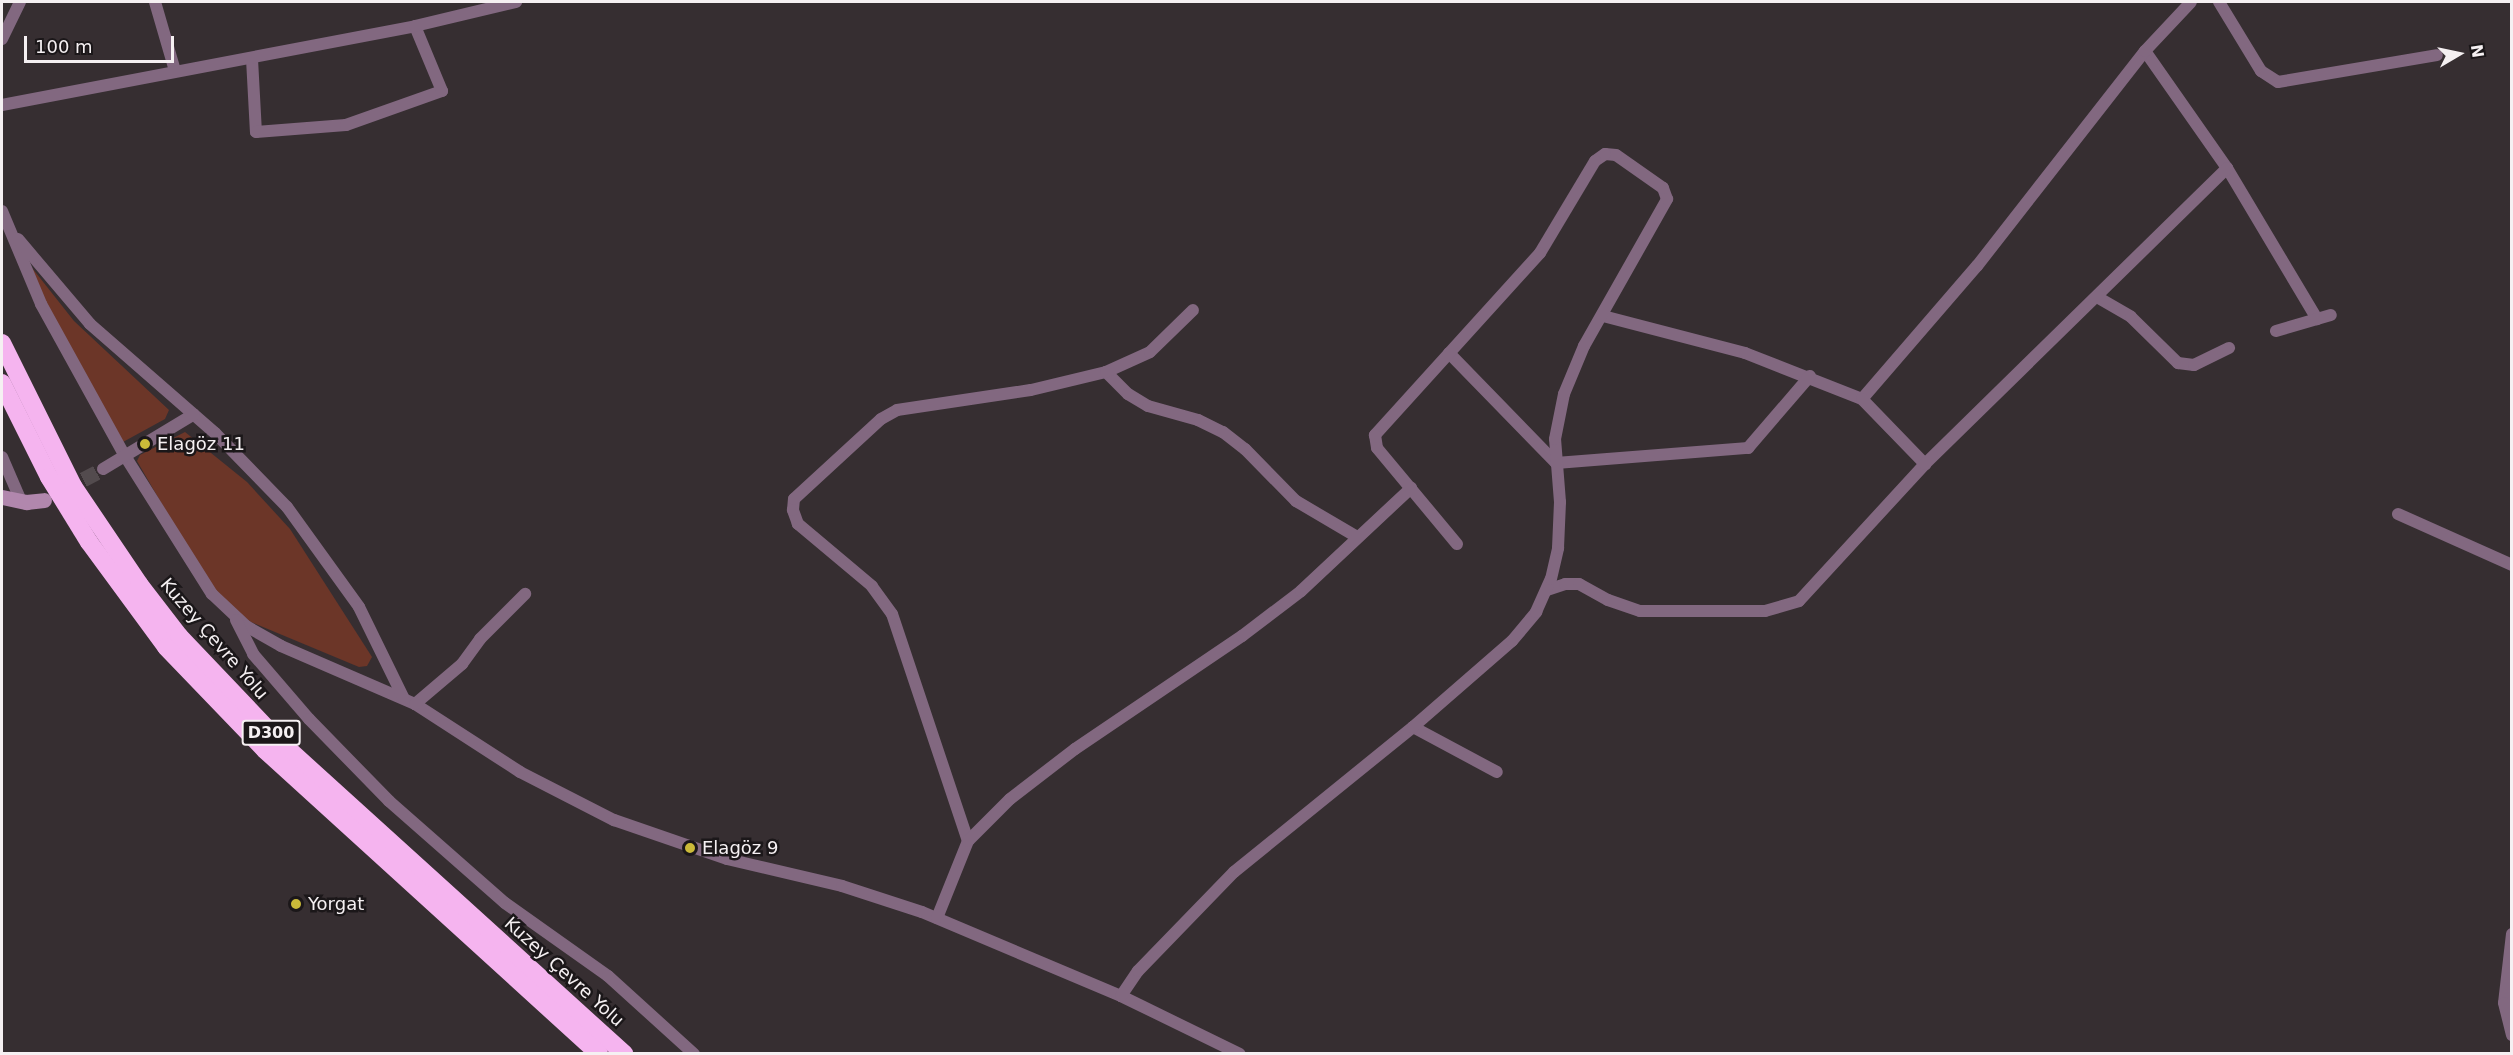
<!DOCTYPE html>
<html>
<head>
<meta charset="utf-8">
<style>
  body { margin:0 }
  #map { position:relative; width:2513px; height:1055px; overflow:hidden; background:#362e31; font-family:"DejaVu Sans",sans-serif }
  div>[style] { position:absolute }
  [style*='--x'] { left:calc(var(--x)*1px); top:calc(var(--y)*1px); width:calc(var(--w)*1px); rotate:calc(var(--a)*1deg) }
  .green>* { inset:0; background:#6c3628 }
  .secondary-tunnel>* { height:15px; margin-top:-7.5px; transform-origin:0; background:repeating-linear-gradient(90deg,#534b4e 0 15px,transparent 0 23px) }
  .street>* { height:12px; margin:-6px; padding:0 6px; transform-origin:6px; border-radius:6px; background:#826880 }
  .secondary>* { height:15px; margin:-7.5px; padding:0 7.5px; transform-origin:7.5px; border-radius:7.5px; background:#b187ad }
  .highway>* { height:18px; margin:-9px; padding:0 9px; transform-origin:9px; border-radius:9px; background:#f5b4ef }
  .dots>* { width:16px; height:16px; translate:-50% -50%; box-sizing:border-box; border:3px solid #1b1719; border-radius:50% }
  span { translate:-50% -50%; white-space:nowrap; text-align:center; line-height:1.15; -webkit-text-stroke:5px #1b1719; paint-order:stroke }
  .shield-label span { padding:2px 4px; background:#1b1719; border:2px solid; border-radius:4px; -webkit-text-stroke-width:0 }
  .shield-label { font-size:16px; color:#f5f0f2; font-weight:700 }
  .poi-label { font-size:18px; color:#f5f0f2 }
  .left { translate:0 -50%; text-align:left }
  .street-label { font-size:18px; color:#f5f0f2 }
  .frame { position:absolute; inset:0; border:3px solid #f5f0f2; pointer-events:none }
  .north { position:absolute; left:2429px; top:24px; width:60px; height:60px; -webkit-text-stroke:4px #1b1719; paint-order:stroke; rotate:81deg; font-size:16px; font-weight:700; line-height:24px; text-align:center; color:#f5f0f2 }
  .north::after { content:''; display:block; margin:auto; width:21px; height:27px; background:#f5f0f2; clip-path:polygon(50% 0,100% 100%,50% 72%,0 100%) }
  .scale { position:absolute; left:24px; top:36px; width:150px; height:27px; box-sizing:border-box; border:3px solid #f5f0f2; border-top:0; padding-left:8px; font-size:18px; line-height:21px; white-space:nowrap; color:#f5f0f2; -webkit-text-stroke:4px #1b1719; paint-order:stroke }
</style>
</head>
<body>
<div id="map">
  <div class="green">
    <div style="clip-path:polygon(25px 259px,74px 321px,169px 410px,165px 419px,123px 442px,43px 305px)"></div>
    <div style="clip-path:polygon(185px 432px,247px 482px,290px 529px,372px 657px,367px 666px,359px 667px,251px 622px,230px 607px,204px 577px,137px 461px,140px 455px)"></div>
  </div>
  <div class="secondary-tunnel">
    <div style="--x:63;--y:490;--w:45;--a:-27.7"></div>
  </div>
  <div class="street">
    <div style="--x:155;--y:2;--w:72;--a:73.8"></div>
    <div style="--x:2219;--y:2;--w:81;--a:58.7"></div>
    <div style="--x:2261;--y:71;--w:20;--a:33"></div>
    <div style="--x:2278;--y:82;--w:161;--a:-9.6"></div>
    <div style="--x:2;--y:39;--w:41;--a:-64.1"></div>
    <div style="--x:2145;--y:51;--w:143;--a:55"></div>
    <div style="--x:2227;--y:168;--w:176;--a:59.2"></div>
    <div style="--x:252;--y:59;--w:73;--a:86.9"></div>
    <div style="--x:256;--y:132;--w:90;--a:-4.4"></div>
    <div style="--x:346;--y:125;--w:102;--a:-19.5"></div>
    <div style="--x:442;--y:91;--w:70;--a:-112.6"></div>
    <div style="--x:2;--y:105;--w:420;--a:-10.8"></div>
    <div style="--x:415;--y:26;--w:104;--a:-13.4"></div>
    <div style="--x:2;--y:211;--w:101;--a:67.2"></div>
    <div style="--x:41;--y:304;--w:174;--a:61.1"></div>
    <div style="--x:125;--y:456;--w:163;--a:57.8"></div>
    <div style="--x:212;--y:594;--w:47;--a:43.3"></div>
    <div style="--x:246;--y:626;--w:40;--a:29.7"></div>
    <div style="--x:281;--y:646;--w:146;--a:23.4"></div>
    <div style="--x:415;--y:704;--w:125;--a:32.9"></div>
    <div style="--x:520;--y:772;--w:106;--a:27.1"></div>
    <div style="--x:614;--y:820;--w:120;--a:19"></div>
    <div style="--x:727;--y:859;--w:118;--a:13.2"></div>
    <div style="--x:842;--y:886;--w:84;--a:18"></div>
    <div style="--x:922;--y:912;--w:216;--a:22.9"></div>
    <div style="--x:1121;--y:996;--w:132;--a:26"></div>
    <div style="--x:18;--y:239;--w:111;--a:49.7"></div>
    <div style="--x:90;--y:324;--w:166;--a:41.1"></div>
    <div style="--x:215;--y:433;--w:103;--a:45.8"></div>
    <div style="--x:287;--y:507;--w:123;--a:54.2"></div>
    <div style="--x:359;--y:607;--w:102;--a:63.9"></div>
    <div style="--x:2097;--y:297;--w:39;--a:30"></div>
    <div style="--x:2131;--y:317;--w:66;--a:44.4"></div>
    <div style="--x:2178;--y:363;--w:16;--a:7"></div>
    <div style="--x:2194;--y:365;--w:39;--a:-26"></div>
    <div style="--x:1603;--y:316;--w:147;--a:14.6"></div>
    <div style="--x:1745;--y:353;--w:126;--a:21.5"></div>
    <div style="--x:1862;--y:399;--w:176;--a:-49.2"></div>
    <div style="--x:1977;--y:266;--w:273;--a:-52"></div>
    <div style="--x:2145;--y:51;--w:67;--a:-46.8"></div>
    <div style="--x:2276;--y:331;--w:57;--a:-16.2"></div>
    <div style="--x:1449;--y:353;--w:153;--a:45.8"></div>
    <div style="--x:1556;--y:463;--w:193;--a:-4.5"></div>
    <div style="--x:1748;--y:448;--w:95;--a:-49.3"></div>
    <div style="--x:1106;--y:372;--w:31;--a:45"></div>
    <div style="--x:1128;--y:394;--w:23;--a:31"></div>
    <div style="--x:1148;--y:406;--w:52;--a:15.6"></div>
    <div style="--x:1198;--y:420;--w:28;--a:26"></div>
    <div style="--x:1223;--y:432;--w:28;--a:38"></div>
    <div style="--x:1245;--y:449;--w:73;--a:45.6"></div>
    <div style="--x:1296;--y:501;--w:71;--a:30.5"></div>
    <div style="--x:1862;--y:399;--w:91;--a:45.9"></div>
    <div style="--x:2;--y:457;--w:48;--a:66.6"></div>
    <div style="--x:103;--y:469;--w:106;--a:-31.1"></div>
    <div style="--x:2398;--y:514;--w:125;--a:24.1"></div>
    <div style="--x:1547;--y:590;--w:19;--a:-18"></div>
    <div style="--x:1565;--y:584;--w:14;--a:0"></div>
    <div style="--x:1579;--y:584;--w:33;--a:29"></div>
    <div style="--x:1608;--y:600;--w:34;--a:19"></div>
    <div style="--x:1640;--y:611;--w:125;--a:0"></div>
    <div style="--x:1765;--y:611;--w:35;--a:-16"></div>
    <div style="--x:1799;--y:601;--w:186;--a:-47.4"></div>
    <div style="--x:1925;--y:464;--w:423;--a:-44.4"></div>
    <div style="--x:236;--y:620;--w:38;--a:63"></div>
    <div style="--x:253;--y:654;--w:86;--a:49.3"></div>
    <div style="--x:309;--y:719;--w:115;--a:45.7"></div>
    <div style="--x:389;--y:801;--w:154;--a:41.3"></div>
    <div style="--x:505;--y:903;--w:126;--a:35.3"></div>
    <div style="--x:608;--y:976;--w:116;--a:42.2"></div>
    <div style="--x:415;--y:704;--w:62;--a:-40.4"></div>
    <div style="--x:462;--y:664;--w:31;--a:-54"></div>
    <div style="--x:480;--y:639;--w:64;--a:-45"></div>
    <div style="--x:1413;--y:727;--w:95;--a:28.2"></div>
    <div style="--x:968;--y:841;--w:239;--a:-108.5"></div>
    <div style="--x:892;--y:614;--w:34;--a:-126"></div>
    <div style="--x:872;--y:586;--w:97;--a:-140"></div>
    <div style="--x:798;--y:524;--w:15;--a:-110"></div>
    <div style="--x:793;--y:510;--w:11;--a:-85"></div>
    <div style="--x:794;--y:499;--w:118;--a:-42.6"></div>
    <div style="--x:881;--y:419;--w:18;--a:-29"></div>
    <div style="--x:897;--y:410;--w:135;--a:-8.5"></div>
    <div style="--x:1031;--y:390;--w:77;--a:-13.5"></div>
    <div style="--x:1106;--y:372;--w:48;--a:-24.4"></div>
    <div style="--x:1150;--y:352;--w:60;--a:-44.3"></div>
    <div style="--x:937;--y:918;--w:83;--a:-68.1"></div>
    <div style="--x:968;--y:841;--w:59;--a:-45"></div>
    <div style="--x:1010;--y:799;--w:82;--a:-37.6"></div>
    <div style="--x:1075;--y:749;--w:202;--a:-34.1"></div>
    <div style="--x:1242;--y:636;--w:74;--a:-37.3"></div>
    <div style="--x:1301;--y:591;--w:151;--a:-43.1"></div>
    <div style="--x:2512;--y:934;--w:69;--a:96.6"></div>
    <div style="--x:2504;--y:1003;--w:33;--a:76"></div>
    <div style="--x:1121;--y:996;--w:30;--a:-56"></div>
    <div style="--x:1138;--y:971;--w:138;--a:-45.9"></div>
    <div style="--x:1234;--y:872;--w:230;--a:-39"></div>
    <div style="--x:1413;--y:727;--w:131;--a:-41"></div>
    <div style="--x:1512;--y:641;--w:38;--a:-50"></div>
    <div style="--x:1536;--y:612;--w:36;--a:-66"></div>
    <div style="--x:1551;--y:579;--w:32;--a:-77"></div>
    <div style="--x:1558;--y:548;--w:46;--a:-87.5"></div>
    <div style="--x:1560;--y:502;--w:63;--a:-94.5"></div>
    <div style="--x:1555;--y:439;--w:46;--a:-78.7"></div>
    <div style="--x:1564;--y:394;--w:52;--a:-67.4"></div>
    <div style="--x:1584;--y:346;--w:169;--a:-60.5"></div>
    <div style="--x:1667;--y:199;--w:12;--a:-110"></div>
    <div style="--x:1663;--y:188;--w:57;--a:-144.9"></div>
    <div style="--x:1616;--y:155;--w:11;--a:-175"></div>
    <div style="--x:1605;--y:154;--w:12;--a:145"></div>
    <div style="--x:1595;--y:161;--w:107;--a:120.9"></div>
    <div style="--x:1540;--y:253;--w:246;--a:132.2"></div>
    <div style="--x:1375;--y:435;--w:13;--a:81"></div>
    <div style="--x:1377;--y:448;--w:125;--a:50.2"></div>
  </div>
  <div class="secondary">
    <div style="--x:2;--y:497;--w:25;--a:12"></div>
    <div style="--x:26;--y:502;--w:18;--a:-6"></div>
  </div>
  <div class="highway">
    <div style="--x:2;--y:343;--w:160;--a:63.6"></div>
    <div style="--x:73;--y:486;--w:118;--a:56"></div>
    <div style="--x:139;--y:584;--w:66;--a:52.4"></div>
    <div style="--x:179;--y:636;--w:142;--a:46.4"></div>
    <div style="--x:277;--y:739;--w:469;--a:42.2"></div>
    <div style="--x:2;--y:383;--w:105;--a:63.4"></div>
    <div style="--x:49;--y:477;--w:76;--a:58.4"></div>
    <div style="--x:89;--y:542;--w:130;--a:53.7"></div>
    <div style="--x:166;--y:647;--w:143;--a:46.1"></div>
    <div style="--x:265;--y:750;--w:452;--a:42.3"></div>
  </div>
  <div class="dots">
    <div style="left:145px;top:444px;background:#cbba39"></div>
    <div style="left:690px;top:848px;background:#cbba39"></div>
    <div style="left:296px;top:904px;background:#cbba39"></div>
  </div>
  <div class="shield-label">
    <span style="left:271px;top:733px">D300</span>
  </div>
  <div class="poi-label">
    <span class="left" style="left:157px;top:444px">Elagöz 11</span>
    <span class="left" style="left:702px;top:848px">Elagöz 9</span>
    <span class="left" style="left:308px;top:904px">Yorgat</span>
  </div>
  <div class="street-label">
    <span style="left:214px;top:639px;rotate:49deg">Kuzey Çevre Yolu</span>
    <span style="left:564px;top:972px;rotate:42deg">Kuzey Çevre Yolu</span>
  </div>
  <div class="frame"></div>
  <div class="north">N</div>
  <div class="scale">100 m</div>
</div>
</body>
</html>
